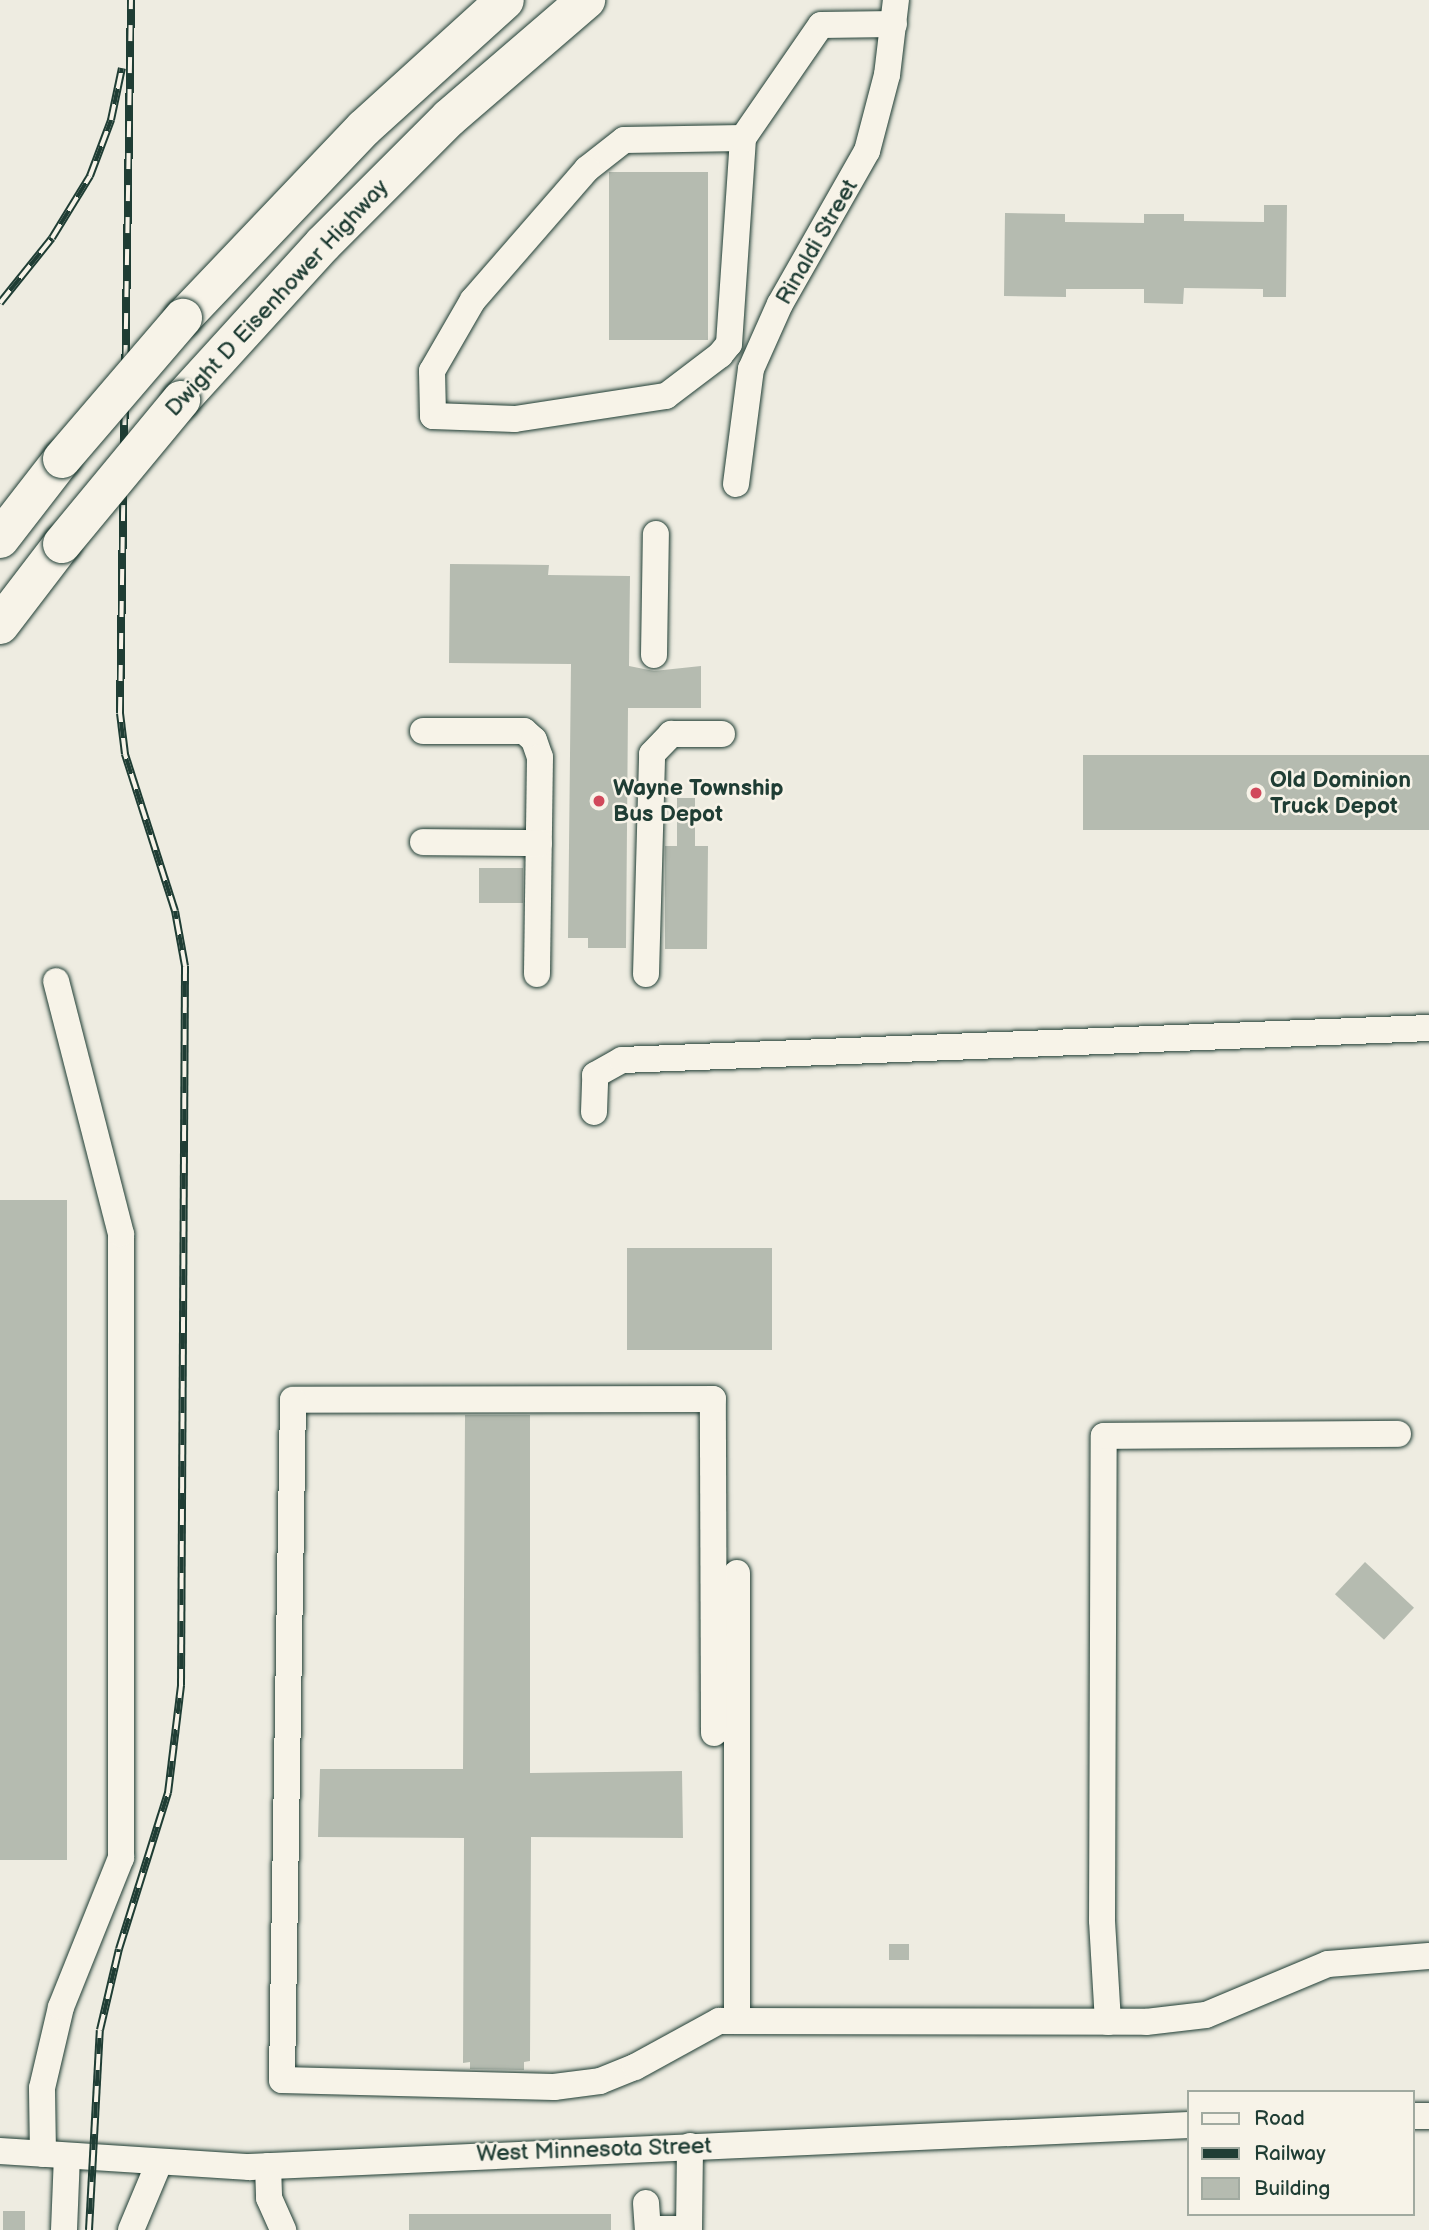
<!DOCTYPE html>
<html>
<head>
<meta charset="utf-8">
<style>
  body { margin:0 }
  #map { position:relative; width:1429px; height:2230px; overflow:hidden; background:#eeece1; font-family:"Balsamiq Sans",sans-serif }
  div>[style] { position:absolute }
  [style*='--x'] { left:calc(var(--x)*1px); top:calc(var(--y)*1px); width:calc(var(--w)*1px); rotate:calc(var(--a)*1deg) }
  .building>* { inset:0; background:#b5bbb0; transform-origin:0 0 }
  .roads { filter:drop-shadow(0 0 2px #1f3d34) drop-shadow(0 0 2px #1f3d34) }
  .minor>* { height:26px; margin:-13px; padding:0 13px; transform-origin:13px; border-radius:13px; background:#f7f3e8 }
  .highway>* { height:38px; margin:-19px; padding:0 19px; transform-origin:19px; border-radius:19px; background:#f7f3e8 }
  .rail>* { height:8px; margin-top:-4px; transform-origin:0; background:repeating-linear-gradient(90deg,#f7f3e8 0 16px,#1f3d34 0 32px); box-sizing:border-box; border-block:2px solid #1f3d34 }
  .bridges { filter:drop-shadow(0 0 2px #1f3d34) drop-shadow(0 0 2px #1f3d34) }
  .highway-bridge>* { height:38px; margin:-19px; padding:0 19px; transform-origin:19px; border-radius:19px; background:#f7f3e8 }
  .dots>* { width:19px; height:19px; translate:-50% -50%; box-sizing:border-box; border:4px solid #f7f3e8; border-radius:50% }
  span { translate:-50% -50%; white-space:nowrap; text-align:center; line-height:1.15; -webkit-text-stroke:5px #f7f3e8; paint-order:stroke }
  .street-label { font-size:23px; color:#1f3d34 }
  .poi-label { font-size:23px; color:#1f3d34; font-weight:700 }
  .left { translate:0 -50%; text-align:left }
  .legend { position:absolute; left:1187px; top:2090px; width:228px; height:126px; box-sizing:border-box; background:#f7f3e8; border:2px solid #a1aaa0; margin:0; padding:9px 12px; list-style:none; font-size:21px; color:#1f3d34 }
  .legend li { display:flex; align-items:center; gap:14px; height:35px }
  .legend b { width:35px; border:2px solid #a1aaa0 }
</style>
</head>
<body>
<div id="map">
  <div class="building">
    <div style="left:609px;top:172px;width:99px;height:168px"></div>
    <div style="clip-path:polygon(1264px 205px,1287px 205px,1286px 297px,1263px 297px,1263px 289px,1184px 288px,1183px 304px,1144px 303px,1144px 289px,1066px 289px,1066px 297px,1004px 296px,1005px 213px,1065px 214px,1065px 222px,1144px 223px,1144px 214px,1184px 214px,1184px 221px,1264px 222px)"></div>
    <div style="clip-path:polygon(450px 564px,549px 565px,548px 575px,630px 576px,629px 666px,654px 671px,701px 666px,701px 708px,628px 708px,626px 948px,588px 948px,588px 938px,568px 938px,571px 664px,449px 663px)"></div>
    <div style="left:1083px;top:755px;width:346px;height:75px"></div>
    <div style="clip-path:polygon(677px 798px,695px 798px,695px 846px,708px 846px,707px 949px,665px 949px,665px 846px,677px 846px)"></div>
    <div style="left:479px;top:868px;width:44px;height:35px"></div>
    <div style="left:0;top:1200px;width:67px;height:660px"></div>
    <div style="left:627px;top:1248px;width:145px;height:102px"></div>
    <div style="clip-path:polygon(465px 1415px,530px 1415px,530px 1773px,682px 1771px,683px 1838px,531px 1837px,530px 2061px,524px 2062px,524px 2070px,470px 2069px,470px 2062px,463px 2063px,464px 1838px,318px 1837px,320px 1769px,463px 1769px)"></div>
    <div style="left:1365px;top:1562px;width:67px;height:44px;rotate:43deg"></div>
    <div style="left:889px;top:1944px;width:20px;height:16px"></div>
    <div style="left:3px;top:2211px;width:22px;height:19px"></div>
    <div style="left:409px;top:2214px;width:202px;height:16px"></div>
  </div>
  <div class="roads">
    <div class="minor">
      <div style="--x:743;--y:138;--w:119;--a:179"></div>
      <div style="--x:624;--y:140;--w:47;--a:141.9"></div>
      <div style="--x:587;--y:169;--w:174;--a:131"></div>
      <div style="--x:473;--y:300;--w:82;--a:120"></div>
      <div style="--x:432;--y:371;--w:45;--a:88.7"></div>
      <div style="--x:433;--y:416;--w:82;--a:2.1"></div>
      <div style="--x:515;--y:419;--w:153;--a:-8.7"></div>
      <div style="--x:666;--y:396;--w:68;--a:-37.2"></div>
      <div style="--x:720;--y:355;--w:14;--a:-51"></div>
      <div style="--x:729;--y:344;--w:206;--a:-86.1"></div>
      <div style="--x:743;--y:138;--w:137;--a:-55.4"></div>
      <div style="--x:821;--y:25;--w:73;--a:-0.8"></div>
      <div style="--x:736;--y:484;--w:116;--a:-82.6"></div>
      <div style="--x:751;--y:369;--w:71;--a:-66"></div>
      <div style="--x:780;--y:304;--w:176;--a:-60.4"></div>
      <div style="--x:867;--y:151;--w:79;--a:-75.3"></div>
      <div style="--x:887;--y:75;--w:76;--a:-83.2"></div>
      <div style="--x:654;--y:655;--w:121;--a:-89.1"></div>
      <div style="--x:423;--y:731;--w:101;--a:0"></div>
      <div style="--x:524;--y:731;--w:13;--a:42"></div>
      <div style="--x:534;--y:740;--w:18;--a:71"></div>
      <div style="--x:540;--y:757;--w:217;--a:90.8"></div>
      <div style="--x:423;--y:842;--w:116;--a:0.5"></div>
      <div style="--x:646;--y:974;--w:220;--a:-88.4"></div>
      <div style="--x:652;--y:754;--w:28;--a:-46"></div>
      <div style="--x:671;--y:734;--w:51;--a:0"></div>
      <div style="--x:594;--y:1112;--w:37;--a:-88"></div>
      <div style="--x:595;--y:1075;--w:31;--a:-29"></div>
      <div style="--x:622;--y:1060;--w:808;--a:-2.27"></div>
      <div style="--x:737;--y:1573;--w:448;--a:90"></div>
      <div style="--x:714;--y:1733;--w:334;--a:-90.2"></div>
      <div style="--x:713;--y:1399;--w:420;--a:179.9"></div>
      <div style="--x:293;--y:1400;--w:680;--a:90.93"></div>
      <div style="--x:282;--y:2080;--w:272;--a:1.5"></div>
      <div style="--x:554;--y:2087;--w:46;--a:-7.4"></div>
      <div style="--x:600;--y:2081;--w:38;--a:-22"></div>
      <div style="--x:635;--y:2067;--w:96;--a:-28.7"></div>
      <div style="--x:719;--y:2021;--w:427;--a:0.1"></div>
      <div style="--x:1146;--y:2022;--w:60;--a:-6.7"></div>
      <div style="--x:1206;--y:2015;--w:132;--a:-22.7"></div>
      <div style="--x:1328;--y:1964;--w:101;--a:-4.5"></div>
      <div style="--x:1108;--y:2022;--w:102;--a:-93.4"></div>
      <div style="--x:1102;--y:1920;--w:484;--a:-89.8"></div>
      <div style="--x:1104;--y:1436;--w:294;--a:-0.4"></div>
      <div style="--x:1413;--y:2116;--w:16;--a:0"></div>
      <div style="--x:0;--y:2151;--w:250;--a:3.7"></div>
      <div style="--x:249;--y:2167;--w:941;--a:-2.56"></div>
      <div style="--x:43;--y:2154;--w:66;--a:-90.9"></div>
      <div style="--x:42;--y:2088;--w:83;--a:-76.8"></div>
      <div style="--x:61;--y:2007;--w:161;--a:-68.1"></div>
      <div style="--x:121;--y:1858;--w:624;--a:-90"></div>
      <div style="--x:121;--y:1234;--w:261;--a:-104.4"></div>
      <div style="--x:268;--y:2166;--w:32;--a:88"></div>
      <div style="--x:269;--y:2198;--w:35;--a:66"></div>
      <div style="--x:646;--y:2203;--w:27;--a:86"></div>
      <div style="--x:648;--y:2229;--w:41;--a:0"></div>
      <div style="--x:64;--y:2230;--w:74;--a:-87.7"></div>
      <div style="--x:131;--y:2230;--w:73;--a:-67.3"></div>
      <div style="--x:689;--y:2230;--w:84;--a:-89.3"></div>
    </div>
    <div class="highway">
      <div style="--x:183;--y:318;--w:262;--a:-46.4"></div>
      <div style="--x:364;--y:128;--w:190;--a:-42.2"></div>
      <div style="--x:181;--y:400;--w:211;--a:-47.7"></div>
      <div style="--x:323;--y:244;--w:178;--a:-45"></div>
      <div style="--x:449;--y:118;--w:181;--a:-40.7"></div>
      <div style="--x:0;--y:539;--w:101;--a:-52.2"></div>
      <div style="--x:0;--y:625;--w:102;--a:-52.6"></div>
    </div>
  </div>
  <div class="rail">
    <div style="--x:0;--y:303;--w:83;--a:-51.3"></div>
    <div style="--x:52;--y:238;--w:73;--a:-58.5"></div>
    <div style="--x:90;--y:176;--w:60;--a:-69.4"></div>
    <div style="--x:111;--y:120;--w:53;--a:-78.1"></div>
    <div style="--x:89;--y:2230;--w:200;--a:-86.9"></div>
    <div style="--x:100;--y:2030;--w:83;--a:-76.8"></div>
    <div style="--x:119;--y:1949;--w:164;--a:-72.6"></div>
    <div style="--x:168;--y:1793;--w:109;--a:-83.1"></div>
    <div style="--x:181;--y:1685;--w:719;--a:-89.68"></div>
    <div style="--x:185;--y:966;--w:56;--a:-100.3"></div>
    <div style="--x:175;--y:911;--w:165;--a:-107.7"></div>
    <div style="--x:125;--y:754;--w:41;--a:-97"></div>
    <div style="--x:120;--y:713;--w:713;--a:-89.12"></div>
  </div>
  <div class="bridges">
    <div class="highway-bridge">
      <div style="--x:62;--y:459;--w:186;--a:-49.4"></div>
      <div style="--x:62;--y:544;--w:187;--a:-50.4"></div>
    </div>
  </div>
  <div class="dots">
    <div style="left:1256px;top:793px;background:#d1495b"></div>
    <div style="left:599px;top:801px;background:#d1495b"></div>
  </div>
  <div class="street-label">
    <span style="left:817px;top:242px;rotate:-60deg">Rinaldi Street</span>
    <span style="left:277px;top:298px;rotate:-47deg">Dwight D Eisenhower Highway</span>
    <span style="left:594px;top:2150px;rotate:-2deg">West Minnesota Street</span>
  </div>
  <div class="poi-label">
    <span class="left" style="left:1270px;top:793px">Old Dominion<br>Truck Depot</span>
    <span class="left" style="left:613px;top:801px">Wayne Township<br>Bus Depot</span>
  </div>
  <ul class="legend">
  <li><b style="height:9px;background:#f7f3e8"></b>Road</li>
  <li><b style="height:9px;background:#1f3d34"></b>Railway</li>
  <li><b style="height:19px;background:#b5bbb0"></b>Building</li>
  </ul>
</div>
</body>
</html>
